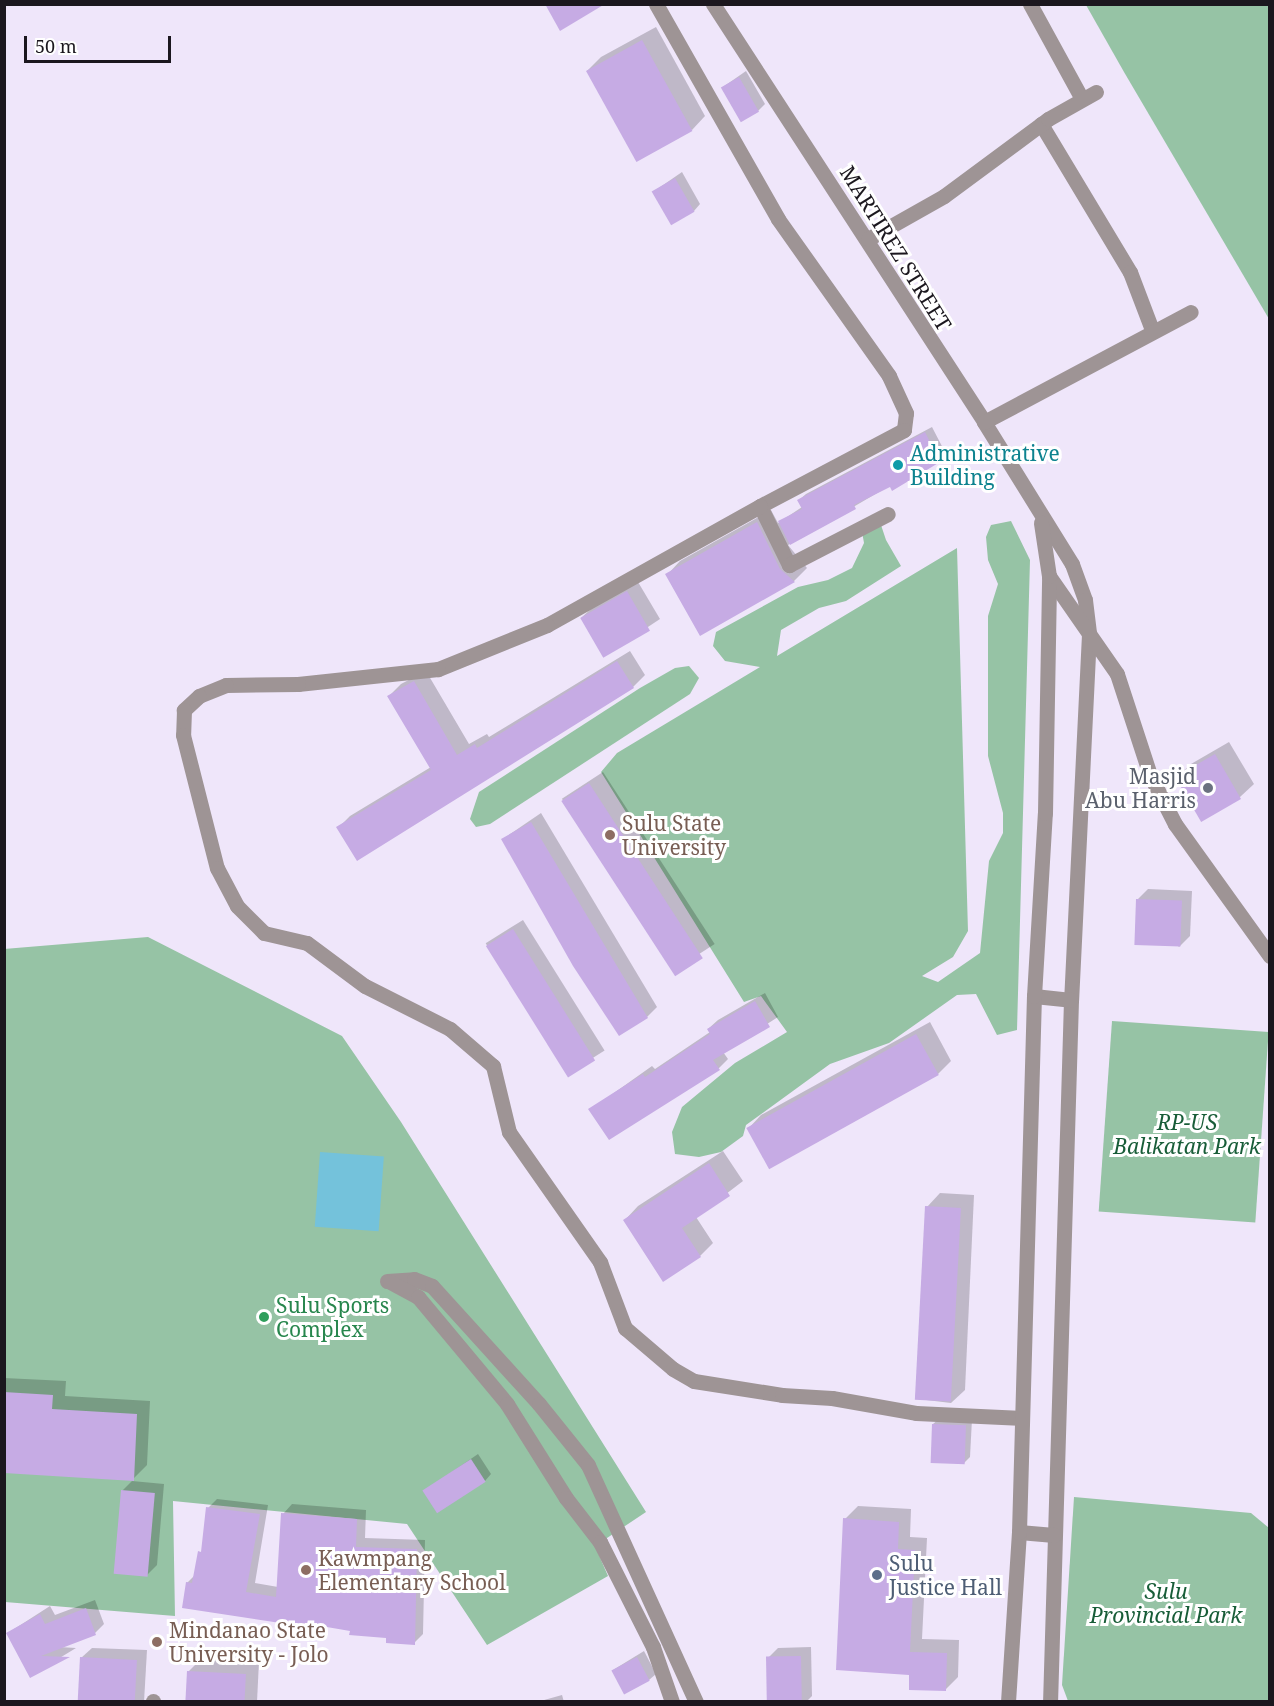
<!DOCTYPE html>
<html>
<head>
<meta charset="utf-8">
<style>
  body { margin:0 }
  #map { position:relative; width:1274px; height:1706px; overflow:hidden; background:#efe6fa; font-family:"Noto Serif",serif }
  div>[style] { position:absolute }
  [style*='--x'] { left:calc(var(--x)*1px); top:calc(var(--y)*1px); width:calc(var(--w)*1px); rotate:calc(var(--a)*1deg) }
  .green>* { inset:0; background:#96c3a5; transform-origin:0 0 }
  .water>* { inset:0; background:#74c2db; transform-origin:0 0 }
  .shadow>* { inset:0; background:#0003; transform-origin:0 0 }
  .building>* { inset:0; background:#c6abe4; transform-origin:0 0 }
  .minor>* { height:15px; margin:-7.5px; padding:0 7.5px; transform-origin:7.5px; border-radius:7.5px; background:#9e9495 }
  .dots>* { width:16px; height:16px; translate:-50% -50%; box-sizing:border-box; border:3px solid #fff; border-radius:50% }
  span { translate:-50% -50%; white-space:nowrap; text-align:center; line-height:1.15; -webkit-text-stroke:6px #fff; paint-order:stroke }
  .street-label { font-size:21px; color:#1b171e }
  .culture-label { font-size:21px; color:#0d838f }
  .left { translate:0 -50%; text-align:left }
  .worship-label { font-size:21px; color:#5b616d }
  .right { translate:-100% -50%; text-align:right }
  .education-label { font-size:21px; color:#785e54 }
  .park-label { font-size:21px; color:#185d38; font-style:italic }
  .leisure-label { font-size:21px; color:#27864d }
  .service-label { font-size:21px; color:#4e5e75 }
  .frame { position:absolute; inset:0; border:6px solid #1b171e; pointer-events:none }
  .scale { position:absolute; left:24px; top:36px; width:147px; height:27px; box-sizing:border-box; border:3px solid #1b171e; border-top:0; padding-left:8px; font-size:18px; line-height:21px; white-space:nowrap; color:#1b171e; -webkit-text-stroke:4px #fff; paint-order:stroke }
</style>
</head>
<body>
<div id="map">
  <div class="green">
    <div style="clip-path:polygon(1086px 5px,1269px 5px,1269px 319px,1124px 72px)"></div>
    <div style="clip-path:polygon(878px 516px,886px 540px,901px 566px,846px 601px,819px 608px,781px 630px,777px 656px,957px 548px,968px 931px,953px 957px,922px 976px,938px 982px,980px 953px,989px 861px,1003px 833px,1003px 813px,988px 756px,988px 616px,998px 584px,988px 560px,986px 537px,991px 525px,1011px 521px,1030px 560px,1017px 1030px,997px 1035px,976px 994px,957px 995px,889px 1043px,830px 1064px,746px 1125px,743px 1136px,721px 1152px,699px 1157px,675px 1154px,672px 1132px,682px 1107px,735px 1063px,787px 1032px,761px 996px,744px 1002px,601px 772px,617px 753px,760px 667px,725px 661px,713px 646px,716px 632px,798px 587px,828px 580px,852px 568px,864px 543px,861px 526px)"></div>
    <div style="clip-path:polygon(689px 666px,699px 678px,690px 694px,490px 824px,476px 827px,470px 819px,479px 792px,640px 688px,675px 668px)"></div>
    <div style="clip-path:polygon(148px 937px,342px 1036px,401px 1122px,646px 1512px,595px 1546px,608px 1576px,487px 1645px,407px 1524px,173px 1501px,175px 1616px,5px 1602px,4px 949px)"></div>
    <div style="left:1112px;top:1021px;width:157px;height:191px;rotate:4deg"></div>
    <div style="clip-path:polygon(1074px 1497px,1251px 1513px,1269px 1528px,1269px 1701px,1068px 1701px,1062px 1685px)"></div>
  </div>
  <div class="water">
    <div style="left:320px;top:1152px;width:64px;height:75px;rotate:4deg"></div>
  </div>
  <div class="shadow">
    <div style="clip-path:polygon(656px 27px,705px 116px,692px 130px,587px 71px,601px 57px)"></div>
    <div style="clip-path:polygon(746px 71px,765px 104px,758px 111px,723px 87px)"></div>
    <div style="clip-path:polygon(682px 172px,700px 204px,694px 211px,653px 192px)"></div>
    <div style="clip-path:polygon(932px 427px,946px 454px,893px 489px,891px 485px,788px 545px,807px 568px,794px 581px,667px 575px,680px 561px,771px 510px,778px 523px,802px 507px,799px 500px,806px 494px)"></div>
    <div style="clip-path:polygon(638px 582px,660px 619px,604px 656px,581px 618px,592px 608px)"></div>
    <div style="clip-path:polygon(630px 651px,645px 675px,633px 687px,357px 859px,338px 828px,350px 816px,431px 767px,389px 696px,401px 684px,426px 671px,469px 744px,487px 734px,489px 737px)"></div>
    <div style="clip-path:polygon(1229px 742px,1254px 784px,1240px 797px,1202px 820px,1177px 777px,1191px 764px)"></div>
    <div style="left:603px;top:772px;width:205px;height:49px;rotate:57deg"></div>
    <div style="clip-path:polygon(541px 813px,657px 1007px,647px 1017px,503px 839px)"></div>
    <div style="clip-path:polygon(1148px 889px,1192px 891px,1190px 936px,1179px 947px,1138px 899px)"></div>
    <div style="left:523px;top:920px;width:154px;height:44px;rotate:58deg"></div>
    <div style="clip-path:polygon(765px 993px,778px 1017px,723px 1052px,728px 1059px,719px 1068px,590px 1110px,652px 1066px,655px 1069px,710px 1032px,708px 1029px,718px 1020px)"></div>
    <div style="clip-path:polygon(930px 1022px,951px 1061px,938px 1074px,748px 1129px,761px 1115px)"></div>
    <div style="clip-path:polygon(723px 1151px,743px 1181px,696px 1217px,713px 1243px,700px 1256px,625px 1220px,638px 1206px)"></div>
    <div style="clip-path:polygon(940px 1193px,974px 1195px,965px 1390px,951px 1403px,918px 1399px,927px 1207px)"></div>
    <div style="clip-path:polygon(4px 1378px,66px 1381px,65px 1396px,150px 1401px,147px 1465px,133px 1479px,4px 1472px)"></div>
    <div style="clip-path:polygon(940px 1418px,972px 1419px,970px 1457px,964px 1463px,933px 1424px)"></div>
    <div style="clip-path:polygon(478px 1454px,491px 1474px,485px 1481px,424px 1491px)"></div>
    <div style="clip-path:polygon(132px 1481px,164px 1484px,157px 1565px,146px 1576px,122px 1491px)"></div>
    <div style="clip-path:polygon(217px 1499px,268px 1505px,255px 1583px,278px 1587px,283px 1514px,292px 1504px,366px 1510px,365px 1538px,425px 1540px,423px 1634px,414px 1643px,351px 1630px,187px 1583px,195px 1575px,203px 1548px,208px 1508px)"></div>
    <div style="clip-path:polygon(858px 1506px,911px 1509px,910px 1537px,927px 1538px,922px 1639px,959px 1640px,958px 1677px,945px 1690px,911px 1673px,845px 1519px)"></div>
    <div style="clip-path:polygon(95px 1600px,104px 1624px,95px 1633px,59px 1647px,76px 1648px,30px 1676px,8px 1633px,50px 1606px,55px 1615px)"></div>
    <div style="clip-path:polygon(811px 1647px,812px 1696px,806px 1702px,769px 1702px,768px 1658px,778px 1648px)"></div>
    <div style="clip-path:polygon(92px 1648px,147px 1650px,144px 1702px,81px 1702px,81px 1658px)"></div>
    <div style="clip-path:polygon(644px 1651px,656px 1674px,649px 1680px,613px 1670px)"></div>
    <div style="clip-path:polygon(202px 1658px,259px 1661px,257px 1702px,187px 1702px,188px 1672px)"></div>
    <div style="clip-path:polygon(562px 1695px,564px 1702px,537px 1702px)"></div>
  </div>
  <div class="building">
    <div style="clip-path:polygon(545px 4px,605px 4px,560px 31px)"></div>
    <div style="left:642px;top:40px;width:104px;height:64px;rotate:61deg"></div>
    <div style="left:739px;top:77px;width:40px;height:21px;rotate:60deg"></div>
    <div style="left:675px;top:178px;width:39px;height:27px;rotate:60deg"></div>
    <div style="clip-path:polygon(925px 432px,940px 462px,892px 491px,890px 487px,854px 505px,856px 509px,790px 545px,778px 521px,802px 509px,797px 500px)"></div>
    <div style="clip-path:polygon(757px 522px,780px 569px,795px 582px,700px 636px,665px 574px)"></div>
    <div style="left:627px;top:591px;width:46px;height:54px;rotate:60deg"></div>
    <div style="clip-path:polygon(617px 661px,634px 688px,357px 861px,336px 827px,431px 770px,387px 696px,414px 681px,457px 755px,475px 744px,477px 748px)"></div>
    <div style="left:1215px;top:754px;width:52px;height:46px;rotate:60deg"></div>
    <div style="left:589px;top:783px;width:209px;height:33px;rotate:57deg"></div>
    <div style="clip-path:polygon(531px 822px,648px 1018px,619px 1036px,573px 966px,501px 839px)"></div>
    <div style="left:1136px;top:899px;width:46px;height:46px;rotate:2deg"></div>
    <div style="left:513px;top:929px;width:155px;height:32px;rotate:58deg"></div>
    <div style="clip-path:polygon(755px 1001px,770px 1027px,713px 1060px,720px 1070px,609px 1140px,588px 1109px,643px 1074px,645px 1077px,710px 1034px,707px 1029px)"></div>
    <div style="left:916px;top:1034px;width:47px;height:194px;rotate:61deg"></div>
    <div style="clip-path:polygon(709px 1163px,730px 1196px,682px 1228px,701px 1257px,663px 1282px,623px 1220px)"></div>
    <div style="left:925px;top:1206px;width:36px;height:194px;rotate:3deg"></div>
    <div style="clip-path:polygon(4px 1392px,53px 1395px,52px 1409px,137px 1414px,134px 1481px,4px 1473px)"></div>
    <div style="left:932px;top:1424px;width:34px;height:39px;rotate:2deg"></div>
    <div style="left:471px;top:1459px;width:27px;height:58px;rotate:57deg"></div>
    <div style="left:121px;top:1490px;width:34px;height:84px;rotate:5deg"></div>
    <div style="clip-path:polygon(206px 1507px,260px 1514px,246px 1592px,276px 1597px,281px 1513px,357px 1519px,356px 1547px,417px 1549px,415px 1645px,386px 1643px,386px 1638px,349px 1635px,350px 1631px,321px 1626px,320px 1629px,182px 1608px,186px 1582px,192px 1583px,198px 1551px,201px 1552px)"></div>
    <div style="clip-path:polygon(843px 1518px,899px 1522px,898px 1549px,915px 1550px,910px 1652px,947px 1653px,946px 1691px,909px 1690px,909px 1675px,836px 1670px)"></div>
    <div style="clip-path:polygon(86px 1608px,96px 1635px,41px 1656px,70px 1657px,30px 1678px,6px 1633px,40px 1614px,45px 1624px)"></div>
    <div style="left:801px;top:1656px;width:45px;height:35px;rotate:89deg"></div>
    <div style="left:80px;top:1657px;width:57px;height:44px;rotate:3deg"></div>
    <div style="left:637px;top:1657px;width:27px;height:29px;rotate:62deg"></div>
    <div style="left:187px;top:1671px;width:59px;height:30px;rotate:3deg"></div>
  </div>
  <div class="minor">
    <div style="--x:656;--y:4;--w:247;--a:60.4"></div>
    <div style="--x:778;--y:219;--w:192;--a:54.7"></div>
    <div style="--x:889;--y:376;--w:41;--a:65.3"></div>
    <div style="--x:906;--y:413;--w:17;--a:97"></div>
    <div style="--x:904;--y:430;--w:163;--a:152.2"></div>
    <div style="--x:760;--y:506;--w:66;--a:63.8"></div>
    <div style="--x:789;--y:565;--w:111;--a:-27.3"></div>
    <div style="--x:713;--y:4;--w:498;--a:57"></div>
    <div style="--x:984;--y:422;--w:167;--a:58.2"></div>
    <div style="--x:1072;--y:564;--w:38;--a:70"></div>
    <div style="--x:1085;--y:600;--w:34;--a:83"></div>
    <div style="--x:1089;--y:634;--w:366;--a:92.8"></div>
    <div style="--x:1071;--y:1000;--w:702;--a:91.71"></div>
    <div style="--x:1030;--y:4;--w:108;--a:61.3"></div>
    <div style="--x:1041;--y:124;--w:173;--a:59"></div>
    <div style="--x:1130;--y:272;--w:62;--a:69.2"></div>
    <div style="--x:868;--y:239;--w:87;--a:-29.5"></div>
    <div style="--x:944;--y:196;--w:129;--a:-36.5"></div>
    <div style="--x:1048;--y:119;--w:55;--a:-29.4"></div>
    <div style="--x:984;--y:422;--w:234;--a:-28"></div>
    <div style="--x:760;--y:506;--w:244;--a:150.8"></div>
    <div style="--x:547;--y:625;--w:118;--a:158"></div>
    <div style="--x:438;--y:669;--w:141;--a:173.9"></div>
    <div style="--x:298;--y:684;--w:72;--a:179.2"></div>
    <div style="--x:226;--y:685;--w:29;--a:158"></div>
    <div style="--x:199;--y:696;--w:21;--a:137"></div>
    <div style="--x:184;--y:710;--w:25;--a:92"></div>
    <div style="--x:183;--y:735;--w:137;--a:75.7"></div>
    <div style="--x:217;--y:868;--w:43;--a:62.2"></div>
    <div style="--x:237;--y:906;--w:38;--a:45"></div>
    <div style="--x:264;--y:933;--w:44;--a:13.1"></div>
    <div style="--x:307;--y:943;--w:72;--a:36.6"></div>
    <div style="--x:365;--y:986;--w:95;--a:26.8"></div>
    <div style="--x:450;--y:1029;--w:57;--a:40.7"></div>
    <div style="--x:493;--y:1066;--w:68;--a:76.4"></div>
    <div style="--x:509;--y:1132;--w:159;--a:55"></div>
    <div style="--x:600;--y:1262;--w:71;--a:69.3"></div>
    <div style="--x:625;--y:1328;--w:63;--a:40.5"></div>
    <div style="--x:673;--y:1369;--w:24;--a:30"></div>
    <div style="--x:694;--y:1381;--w:89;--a:9"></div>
    <div style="--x:782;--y:1395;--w:50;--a:3.4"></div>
    <div style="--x:832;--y:1398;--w:85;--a:10.1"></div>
    <div style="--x:916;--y:1413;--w:106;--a:2.7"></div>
    <div style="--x:1049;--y:576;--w:119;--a:55.2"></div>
    <div style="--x:1117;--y:674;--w:106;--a:71.9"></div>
    <div style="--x:1150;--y:775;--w:55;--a:63"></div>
    <div style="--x:1175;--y:824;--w:163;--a:54.3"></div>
    <div style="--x:1034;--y:996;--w:37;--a:6"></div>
    <div style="--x:387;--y:1281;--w:27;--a:-4"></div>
    <div style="--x:414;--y:1279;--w:19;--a:21"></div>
    <div style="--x:432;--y:1286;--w:159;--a:47.8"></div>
    <div style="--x:539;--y:1404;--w:78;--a:51.2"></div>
    <div style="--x:588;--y:1465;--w:260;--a:65.5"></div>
    <div style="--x:390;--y:1282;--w:32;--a:28"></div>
    <div style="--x:418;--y:1297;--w:139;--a:50.2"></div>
    <div style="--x:507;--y:1404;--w:111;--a:57.9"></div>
    <div style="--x:566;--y:1498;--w:56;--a:52.3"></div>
    <div style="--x:600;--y:1542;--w:118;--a:63.2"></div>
    <div style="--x:653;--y:1647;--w:58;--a:70.9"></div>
    <div style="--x:1019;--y:1532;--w:35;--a:5"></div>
    <div style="--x:153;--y:1702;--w:1;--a:-90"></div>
    <div style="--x:1008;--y:1702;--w:170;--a:-86.3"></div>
    <div style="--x:1019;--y:1532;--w:536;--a:-88.4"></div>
    <div style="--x:1034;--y:996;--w:183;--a:-86.6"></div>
    <div style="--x:1045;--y:813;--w:237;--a:-89"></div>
    <div style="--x:1049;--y:576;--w:54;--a:-98.6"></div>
  </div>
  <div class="dots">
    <div style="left:898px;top:465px;background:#0f9aa8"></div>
    <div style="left:1208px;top:788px;background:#6b7280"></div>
    <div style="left:610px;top:835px;background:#8d6e63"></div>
    <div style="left:264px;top:1317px;background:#2e9e5b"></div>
    <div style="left:306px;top:1570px;background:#8d6e63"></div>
    <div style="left:877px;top:1575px;background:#5c6f8a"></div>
    <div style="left:157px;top:1642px;background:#8d6e63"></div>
  </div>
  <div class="street-label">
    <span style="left:896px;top:248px;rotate:58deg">MARTIREZ STREET</span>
  </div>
  <div class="culture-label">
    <span class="left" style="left:910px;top:465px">Administrative<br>Building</span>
  </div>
  <div class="worship-label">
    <span class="right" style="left:1196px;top:788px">Masjid<br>Abu Harris</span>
  </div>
  <div class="education-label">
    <span class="left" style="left:622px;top:835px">Sulu State<br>University</span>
    <span class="left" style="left:318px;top:1570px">Kawmpang<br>Elementary School</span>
    <span class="left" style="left:169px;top:1642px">Mindanao State<br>University - Jolo</span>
  </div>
  <div class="park-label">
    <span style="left:1187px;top:1134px">RP-US<br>Balikatan Park</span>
    <span style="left:1166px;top:1603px">Sulu<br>Provincial Park</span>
  </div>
  <div class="leisure-label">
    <span class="left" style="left:276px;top:1317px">Sulu Sports<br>Complex</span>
  </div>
  <div class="service-label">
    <span class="left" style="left:889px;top:1575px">Sulu<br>Justice Hall</span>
  </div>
  <div class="frame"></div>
  <div class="scale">50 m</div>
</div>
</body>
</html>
